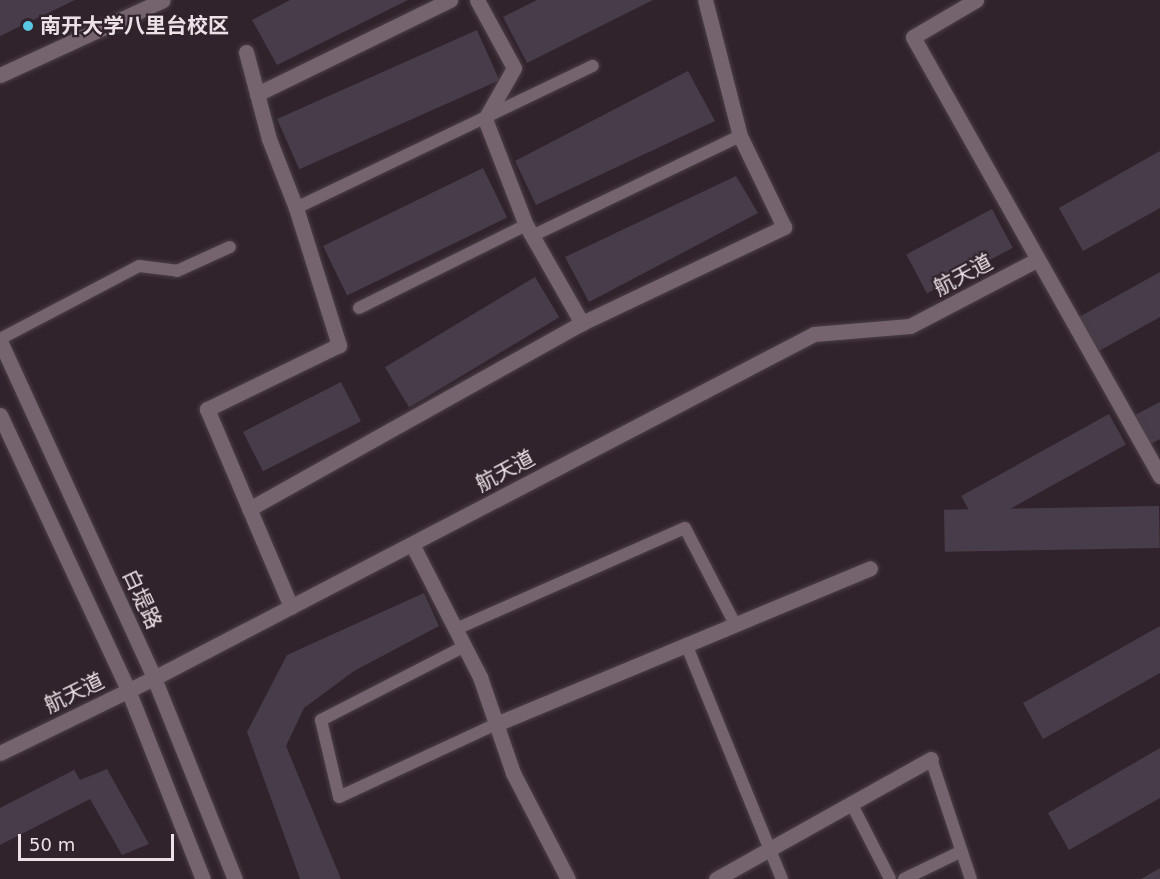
<!DOCTYPE html>
<html>
<head>
<meta charset="utf-8">
<style>
  body { margin:0 }
  #map { position:relative; width:1160px; height:879px; overflow:hidden; background:#31232b; font-family:"DejaVu Sans","Noto Sans SC",sans-serif }
  div>[style] { position:absolute }
  [style*='--x'] { left:calc(var(--x)*1px); top:calc(var(--y)*1px); width:calc(var(--w)*1px); rotate:calc(var(--a)*1deg) }
  .building>* { inset:0; background:#473d4a; transform-origin:0 0 }
  .roads { filter:drop-shadow(0 0 2px #4b3f46) drop-shadow(0 0 2px #4b3f46) }
  .lane>* { height:12px; margin:-6px; padding:0 6px; transform-origin:6px; border-radius:6px; background:#75646e }
  .street>* { height:15px; margin:-7.5px; padding:0 7.5px; transform-origin:7.5px; border-radius:7.5px; background:#75646e }
  .secondary>* { height:15px; margin:-7.5px; padding:0 7.5px; transform-origin:7.5px; border-radius:7.5px; background:#75646e }
  .dots>* { width:16px; height:16px; translate:-50% -50%; box-sizing:border-box; border:3px solid #31232b; border-radius:50% }
  span { translate:-50% -50%; white-space:nowrap; text-align:center; line-height:1.15; -webkit-text-stroke:4.5px #31232b; paint-order:stroke }
  .poi-label { font-size:21px; color:#ebe1e6; font-weight:700 }
  .left { translate:0 -50%; text-align:left }
  .street-label { font-size:21px; color:#ebe1e6 }
  .scale { position:absolute; left:18px; top:834px; width:156px; height:27px; box-sizing:border-box; border:3px solid #ebe1e6; border-top:0; padding-left:8px; font-size:18px; line-height:21px; white-space:nowrap; color:#ebe1e6; -webkit-text-stroke:4px #31232b; paint-order:stroke }
</style>
</head>
<body>
<div id="map">
  <div class="building">
    <div style="clip-path:polygon(0 0,75px 0,0 36px)"></div>
    <div style="clip-path:polygon(290px 0,408px 0,277px 65px,252px 20px)"></div>
    <div style="clip-path:polygon(537px 0,653px 0,527px 63px,503px 17px)"></div>
    <div style="left:477px;top:30px;width:55px;height:219px;rotate:66deg"></div>
    <div style="clip-path:polygon(688px 71px,715px 121px,536px 205px,515px 161px)"></div>
    <div style="clip-path:polygon(1160px 151px,1160px 208px,1083px 251px,1059px 208px)"></div>
    <div style="left:483px;top:168px;width:55px;height:178px;rotate:64deg"></div>
    <div style="clip-path:polygon(736px 176px,758px 213px,589px 302px,565px 257px)"></div>
    <div style="left:992px;top:209px;width:44px;height:97px;rotate:62deg"></div>
    <div style="clip-path:polygon(1160px 272px,1160px 317px,1099px 351px,1079px 317px)"></div>
    <div style="left:535px;top:277px;width:47px;height:175px;rotate:59deg"></div>
    <div style="left:341px;top:382px;width:44px;height:110px;rotate:63deg"></div>
    <div style="clip-path:polygon(1160px 402px,1160px 439px,1149px 445px,1133px 416px)"></div>
    <div style="left:1109px;top:414px;width:35px;height:169px;rotate:61deg"></div>
    <div style="left:1159px;top:506px;width:42px;height:215px;rotate:89deg"></div>
    <div style="clip-path:polygon(424px 593px,439px 626px,354px 671px,304px 708px,286px 746px,341px 879px,300px 879px,247px 732px,287px 655px)"></div>
    <div style="clip-path:polygon(1160px 626px,1160px 673px,1043px 739px,1023px 703px)"></div>
    <div style="clip-path:polygon(1160px 748px,1160px 798px,1069px 850px,1048px 813px)"></div>
    <div style="clip-path:polygon(107px 769px,149px 844px,122px 855px,90px 799px,0 845px,0 808px,74px 770px,80px 780px)"></div>
    <div style="clip-path:polygon(1160px 868px,1160px 879px,1141px 879px)"></div>
  </div>
  <div class="roads">
    <div class="lane">
      <div style="--x:296;--y:208;--w:329;--a:-25.6"></div>
      <div style="--x:532;--y:236;--w:231;--a:-25.7"></div>
      <div style="--x:359;--y:308;--w:186;--a:-26.4"></div>
      <div style="--x:0;--y:339;--w:157;--a:-27.7"></div>
      <div style="--x:139;--y:266;--w:38;--a:7"></div>
      <div style="--x:177;--y:271;--w:58;--a:-24.4"></div>
      <div style="--x:456;--y:629;--w:250;--a:-23.8"></div>
      <div style="--x:685;--y:528;--w:108;--a:62.5"></div>
      <div style="--x:686;--y:644;--w:254;--a:67.8"></div>
      <div style="--x:465;--y:646;--w:162;--a:152.8"></div>
      <div style="--x:321;--y:720;--w:79;--a:76.8"></div>
      <div style="--x:339;--y:797;--w:173;--a:-24.9"></div>
      <div style="--x:931;--y:759;--w:126;--a:71.6"></div>
      <div style="--x:851;--y:803;--w:85;--a:62.8"></div>
      <div style="--x:904;--y:879;--w:64;--a:-25.8"></div>
    </div>
    <div class="street">
      <div style="--x:477;--y:0;--w:77;--a:61.4"></div>
      <div style="--x:514;--y:68;--w:59;--a:119.6"></div>
      <div style="--x:485;--y:119;--w:114;--a:68.9"></div>
      <div style="--x:526;--y:225;--w:113;--a:60.3"></div>
      <div style="--x:976;--y:0;--w:73;--a:149.6"></div>
      <div style="--x:913;--y:37;--w:504;--a:60.64"></div>
      <div style="--x:246;--y:52;--w:90;--a:75.2"></div>
      <div style="--x:269;--y:139;--w:74;--a:68.6"></div>
      <div style="--x:296;--y:208;--w:144;--a:72.6"></div>
      <div style="--x:339;--y:345;--w:147;--a:154.1"></div>
      <div style="--x:207;--y:409;--w:215;--a:67"></div>
      <div style="--x:0;--y:75;--w:179;--a:-24.7"></div>
      <div style="--x:257;--y:94;--w:215;--a:-26"></div>
      <div style="--x:249;--y:509;--w:381;--a:-29.2"></div>
      <div style="--x:582;--y:323;--w:224;--a:-25.4"></div>
      <div style="--x:784;--y:227;--w:101;--a:-115.8"></div>
      <div style="--x:740;--y:136;--w:140;--a:-104.4"></div>
      <div style="--x:412;--y:544;--w:149;--a:62.9"></div>
      <div style="--x:480;--y:677;--w:102;--a:71"></div>
      <div style="--x:513;--y:773;--w:119;--a:62.6"></div>
      <div style="--x:154;--y:678;--w:744;--a:-27.53"></div>
      <div style="--x:814;--y:334;--w:96;--a:-4.8"></div>
      <div style="--x:910;--y:326;--w:144;--a:-27.6"></div>
      <div style="--x:496;--y:724;--w:405;--a:-22.6"></div>
      <div style="--x:716;--y:879;--w:246;--a:-29.2"></div>
    </div>
    <div class="secondary">
      <div style="--x:0;--y:341;--w:371;--a:65.4"></div>
      <div style="--x:154;--y:678;--w:217;--a:68.1"></div>
      <div style="--x:0;--y:415;--w:303;--a:65"></div>
      <div style="--x:128;--y:690;--w:203;--a:68.4"></div>
      <div style="--x:0;--y:753;--w:171;--a:-26"></div>
    </div>
  </div>
  <div class="dots">
    <div style="left:28px;top:26px;background:#59c8e5"></div>
  </div>
  <div class="poi-label">
    <span class="left" style="left:40px;top:26px">南开大学八里台校区</span>
  </div>
  <div class="street-label">
    <span style="left:963px;top:275px;rotate:-28deg">航天道</span>
    <span style="left:505px;top:471px;rotate:-28deg">航天道</span>
    <span style="left:142px;top:599px;rotate:65deg">白堤路</span>
    <span style="left:74px;top:693px;rotate:-26deg">航天道</span>
  </div>
  <div class="scale">50 m</div>
</div>
</body>
</html>
